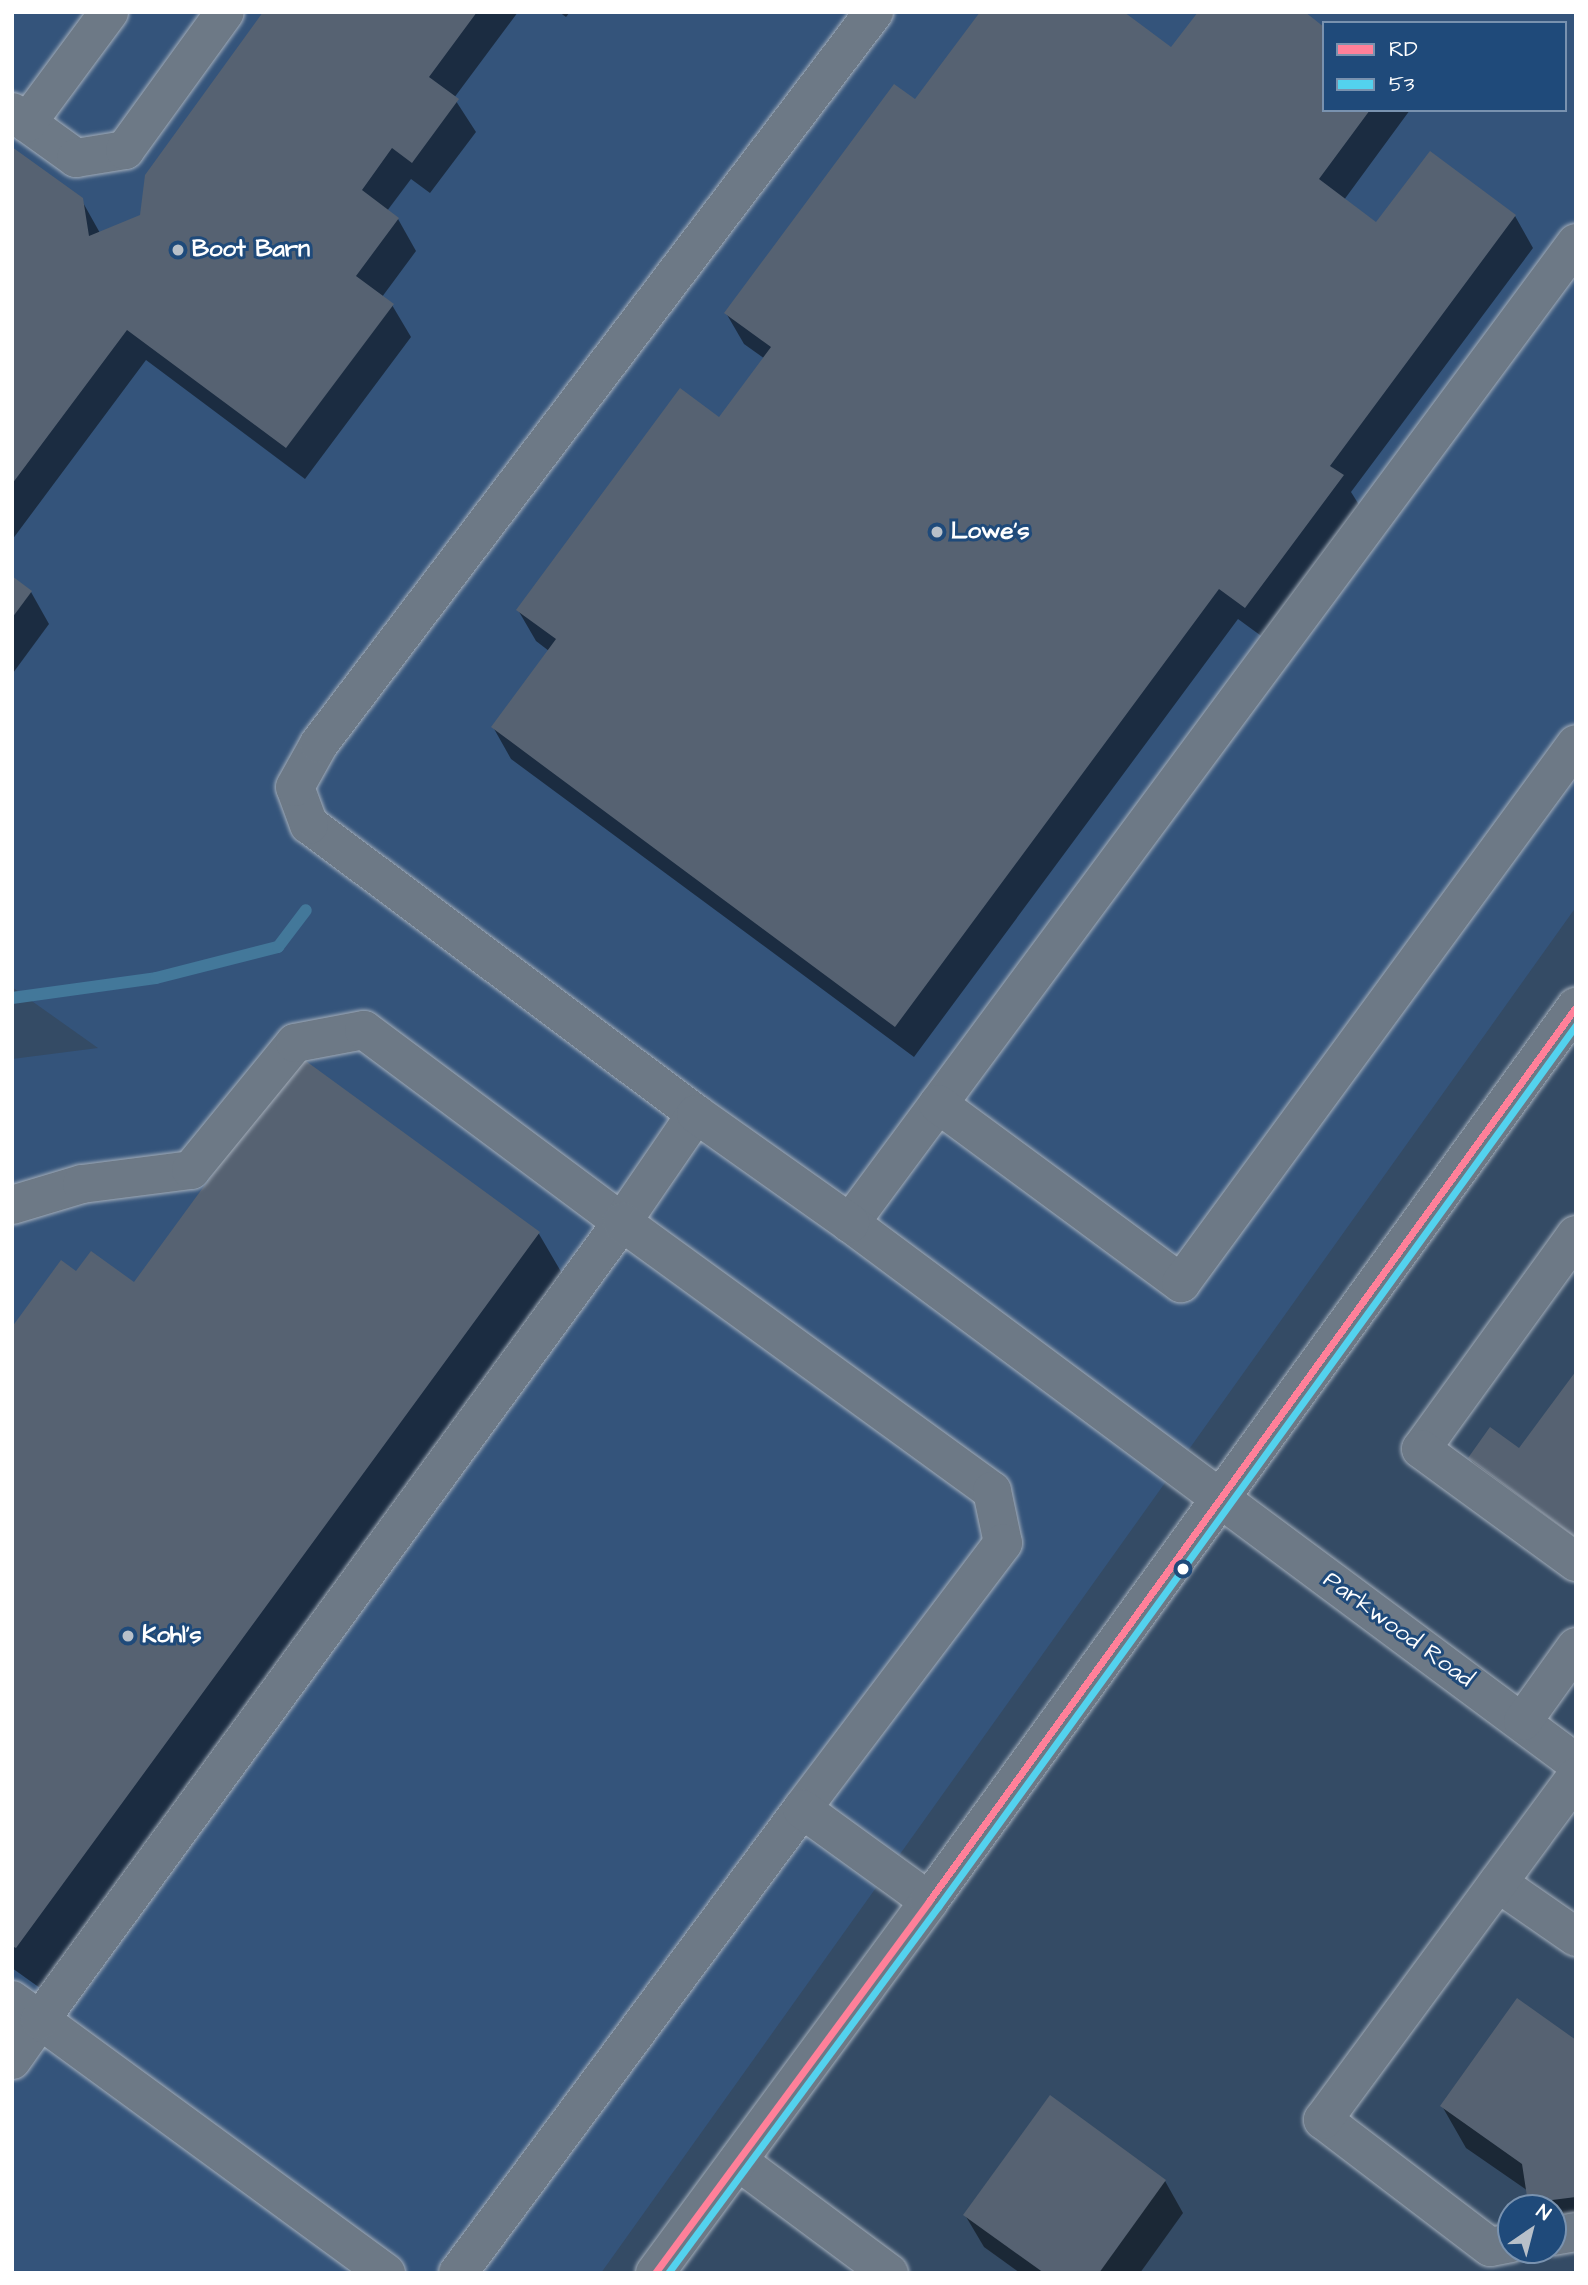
<!DOCTYPE html>
<html>
<head>
<meta charset="utf-8">
<style>
  body { margin:0 }
  #map { position:relative; width:1588px; height:2285px; overflow:hidden; background:#344b65; font-family:"Architects Daughter",sans-serif }
  div>[style] { position:absolute }
  [style*='--x'] { left:calc(var(--x)*1px); top:calc(var(--y)*1px); width:calc(var(--w)*1px); rotate:calc(var(--a)*1deg) }
  .built>* { inset:0; background:#34547b }
  .shadow>* { inset:0; background:#0007 }
  .stream>* { height:12px; margin:-6px; padding:0 6px; transform-origin:6px; border-radius:6px; background:#43789a }
  .building>* { inset:0; background:#566272 }
  .roads { filter:drop-shadow(0 0 2px #a4aeba) drop-shadow(0 0 2px #a4aeba) }
  .minor>* { height:38px; margin:-19px; padding:0 19px; transform-origin:19px; border-radius:19px; background:#6d7986 }
  .bus-1>* { height:7px; margin:-3.5px; padding:0 3.5px; transform-origin:3.5px; border-radius:3.5px; background:#ff8099 }
  .bus-2>* { height:7px; margin:-3.5px; padding:0 3.5px; transform-origin:3.5px; border-radius:3.5px; background:#53d2ee }
  .dots>* { width:19px; height:19px; translate:-50% -50%; box-sizing:border-box; border:4px solid #1f4a7a; border-radius:50% }
  span { translate:-50% -50%; white-space:nowrap; text-align:center; line-height:1.15; -webkit-text-stroke:6px #1f4a7a; paint-order:stroke }
  .poi-label { font-size:24px; color:#fff; font-weight:700 }
  .left { translate:0 -50%; text-align:left }
  .street-label { font-size:24px; color:#fff }
  .frame { position:absolute; inset:0; border:14px solid #fff; pointer-events:none }
  .legend { position:absolute; left:1322px; top:21px; width:245px; height:91px; box-sizing:border-box; background:#1f4a7a; border:2px solid #7992af; margin:0; padding:9px 12px; list-style:none; font-size:21px; color:#fff }
  .legend li { display:flex; align-items:center; gap:14px; height:35px }
  .legend b { width:35px; border:2px solid #7992af }
  .north { position:absolute; left:1497px; top:2194px; width:70px; height:70px; box-sizing:border-box; background:#1f4a7a; border:2px solid #7992af; border-radius:50%; rotate:35deg; font-size:19px; font-weight:700; line-height:28px; text-align:center; color:#fff }
  .north::after { content:''; display:block; margin:auto; width:24px; height:32px; background:#b8c0c9; clip-path:polygon(50% 0,100% 100%,50% 72%,0 100%) }
</style>
</head>
<body>
<div id="map">
  <div class="built">
    <div style="clip-path:polygon(evenodd,12px 12px,1576px 12px,1576px 907px,601px 2273px,12px 2273px,12px 1059px,98px 1048px,12px 987px,12px 12px,1324px 23px,1565px 23px,1565px 110px,1324px 110px,1324px 23px)"></div>
  </div>
  <div class="shadow">
    <div style="clip-path:polygon(265px 12px,518px 12px,454px 98px,476px 132px,430px 193px,411px 179px,387px 211px,398px 219px,416px 251px,382px 297px,392px 305px,411px 337px,305px 479px,146px 360px,12px 540px,12px 149px,81px 199px,100px 233px,142px 216px)"></div>
    <div style="clip-path:polygon(559px 12px,570px 12px,566px 17px)"></div>
    <div style="clip-path:polygon(1172px 50px,1324px 110px,1410px 110px,1344px 200px,1377px 225px,1430px 153px,1515px 216px,1533px 248px,1351px 492px,1361px 508px,1264px 638px,1238px 619px,914px 1057px,511px 759px,493px 727px,549px 651px,536px 641px,518px 610px,720px 420px,765px 359px,744px 344px,726px 313px,915px 102px)"></div>
    <div style="clip-path:polygon(12px 578px,31px 592px,49px 624px,13px 673px)"></div>
    <div style="clip-path:polygon(300px 1059px,539px 1234px,563px 1275px,40px 1988px,12px 1968px,12px 1330px,134px 1284px)"></div>
    <div style="clip-path:polygon(1576px 1374px,1576px 1560px,1493px 1500px,1470px 1458px,1519px 1451px)"></div>
    <div style="clip-path:polygon(1576px 2042px,1576px 2241px,1553px 2243px,1553px 2208px,1533px 2208px,1528px 2191px,1466px 2148px,1442px 2106px)"></div>
    <div style="clip-path:polygon(1165px 2181px,1183px 2213px,1140px 2273px,1020px 2273px,984px 2247px,965px 2215px)"></div>
  </div>
  <div class="stream">
    <div style="--x:12;--y:998;--w:145;--a:-7.9"></div>
    <div style="--x:156;--y:978;--w:126;--a:-14.3"></div>
    <div style="--x:278;--y:947;--w:46;--a:-52.9"></div>
  </div>
  <div class="building">
    <div style="clip-path:polygon(263px 12px,477px 12px,429px 77px,459px 99px,412px 163px,392px 148px,362px 190px,399px 218px,356px 276px,394px 304px,286px 448px,127px 330px,12px 484px,12px 147px,83px 198px,89px 236px,140px 215px,145px 175px)"></div>
    <div style="clip-path:polygon(980px 12px,1124px 12px,1171px 47px,1198px 12px,1305px 12px,1324px 27px,1324px 110px,1370px 110px,1319px 179px,1376px 222px,1430px 151px,1516px 215px,1330px 466px,1344px 475px,1245px 608px,1219px 589px,895px 1027px,491px 727px,556px 639px,516px 610px,680px 388px,719px 417px,771px 347px,724px 313px,894px 84px,915px 99px)"></div>
    <div style="clip-path:polygon(12px 576px,32px 591px,12px 618px)"></div>
    <div style="clip-path:polygon(299px 1056px,540px 1232px,16px 1948px,12px 1946px,12px 1327px,61px 1260px,76px 1271px,91px 1251px,134px 1282px)"></div>
    <div style="clip-path:polygon(1576px 1371px,1576px 1538px,1468px 1458px,1490px 1427px,1519px 1448px)"></div>
    <div style="clip-path:polygon(1517px 1998px,1576px 2040px,1576px 2197px,1528px 2203px,1522px 2164px,1440px 2106px)"></div>
    <div style="clip-path:polygon(1050px 2095px,1166px 2180px,1099px 2273px,1044px 2273px,963px 2215px)"></div>
  </div>
  <div class="roads">
    <div class="minor">
      <div style="--x:12;--y:112;--w:79;--a:35.7"></div>
      <div style="--x:76;--y:158;--w:50;--a:-9.3"></div>
      <div style="--x:125;--y:150;--w:170;--a:-54.1"></div>
      <div style="--x:27;--y:123;--w:138;--a:-53.5"></div>
      <div style="--x:1576;--y:243;--w:1220;--a:126.53"></div>
      <div style="--x:850;--y:1223;--w:905;--a:36.64"></div>
      <div style="--x:938;--y:1104;--w:302;--a:36.4"></div>
      <div style="--x:1181;--y:1283;--w:668;--a:-53.76"></div>
      <div style="--x:696;--y:1114;--w:483;--a:-143.2"></div>
      <div style="--x:309;--y:825;--w:40;--a:-110.2"></div>
      <div style="--x:295;--y:787;--w:49;--a:-60.8"></div>
      <div style="--x:319;--y:744;--w:919;--a:-52.83"></div>
      <div style="--x:12;--y:1205;--w:73;--a:-16.7"></div>
      <div style="--x:82;--y:1184;--w:110;--a:-7.3"></div>
      <div style="--x:191;--y:1170;--w:164;--a:-50.7"></div>
      <div style="--x:295;--y:1043;--w:70;--a:-10.7"></div>
      <div style="--x:364;--y:1030;--w:322;--a:36.7"></div>
      <div style="--x:622;--y:1222;--w:131;--a:-55.6"></div>
      <div style="--x:696;--y:1114;--w:189;--a:35.3"></div>
      <div style="--x:1576;--y:1235;--w:264;--a:125.9"></div>
      <div style="--x:1421;--y:1449;--w:192;--a:36.1"></div>
      <div style="--x:1523;--y:1721;--w:91;--a:-54.4"></div>
      <div style="--x:1498;--y:1883;--w:95;--a:34.7"></div>
      <div style="--x:12;--y:2000;--w:34;--a:36"></div>
      <div style="--x:40;--y:2020;--w:49;--a:125"></div>
      <div style="--x:738;--y:2161;--w:188;--a:36.6"></div>
      <div style="--x:1553;--y:2236;--w:23;--a:-10"></div>
      <div style="--x:1511;--y:2243;--w:21;--a:169"></div>
      <div style="--x:1490;--y:2247;--w:210;--a:-142.7"></div>
      <div style="--x:1323;--y:2120;--w:426;--a:-53.6"></div>
      <div style="--x:386;--y:2273;--w:429;--a:-143.8"></div>
      <div style="--x:40;--y:2020;--w:988;--a:-53.9"></div>
      <div style="--x:622;--y:1222;--w:457;--a:36"></div>
      <div style="--x:992;--y:1491;--w:53;--a:78.1"></div>
      <div style="--x:1003;--y:1543;--w:333;--a:127.1"></div>
      <div style="--x:458;--y:2273;--w:578;--a:-53.45"></div>
      <div style="--x:802;--y:1809;--w:157;--a:35.9"></div>
      <div style="--x:655;--y:2273;--w:462;--a:-53.6"></div>
      <div style="--x:929;--y:1901;--w:1104;--a:-54.11"></div>
    </div>
  </div>
  <div class="bus-1">
    <div style="--x:655;--y:2273;--w:462;--a:-53.6"></div>
    <div style="--x:929;--y:1901;--w:1104;--a:-54.11"></div>
  </div>
  <div class="bus-2">
    <div style="--x:668;--y:2273;--w:455;--a:-53.6"></div>
    <div style="--x:938;--y:1907;--w:1089;--a:-54.12"></div>
  </div>
  <div class="dots">
    <div style="left:178px;top:250px;background:#b8c0c9"></div>
    <div style="left:937px;top:532px;background:#b8c0c9"></div>
    <div style="left:1183px;top:1569px;background:#fff"></div>
    <div style="left:128px;top:1636px;background:#b8c0c9"></div>
  </div>
  <div class="poi-label">
    <span class="left" style="left:192px;top:250px">Boot Barn</span>
    <span class="left" style="left:951px;top:532px">Lowe's</span>
    <span class="left" style="left:142px;top:1636px">Kohl's</span>
  </div>
  <div class="street-label">
    <span style="left:1398px;top:1630px;rotate:36deg">Parkwood Road</span>
  </div>
  <div class="frame"></div>
  <ul class="legend">
  <li><b style="height:9px;background:#ff8099"></b>RD</li>
  <li><b style="height:9px;background:#53d2ee"></b>53</li>
  </ul>
  <div class="north">N</div>
</div>
</body>
</html>
